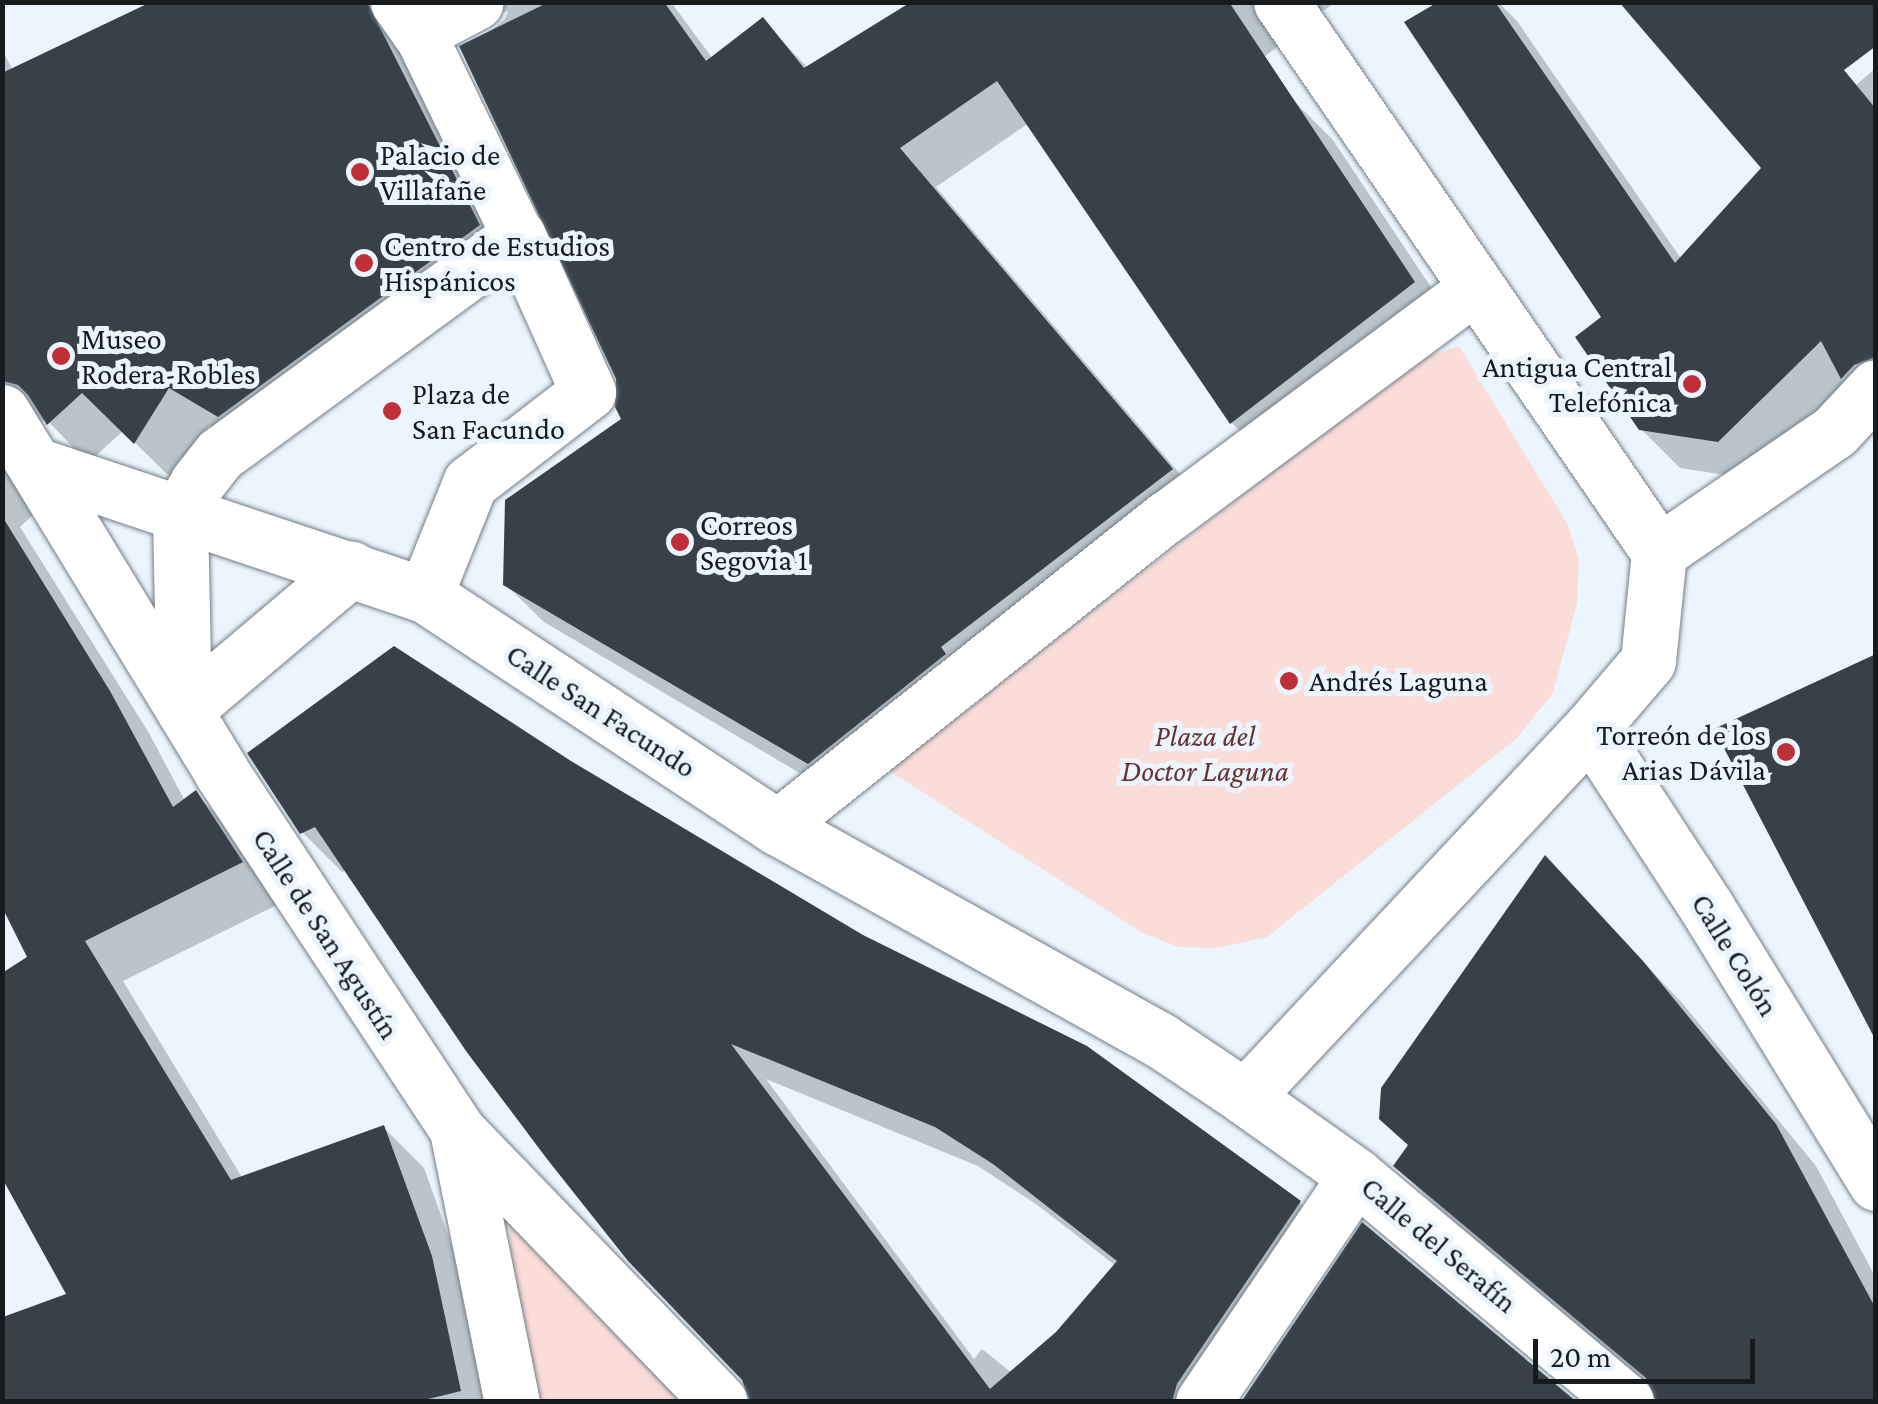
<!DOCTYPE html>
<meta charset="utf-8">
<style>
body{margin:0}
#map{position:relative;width:1878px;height:1404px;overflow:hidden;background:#ecf5fe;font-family:"Crimson Pro",serif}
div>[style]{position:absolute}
.green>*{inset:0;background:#fadcd9}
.shadow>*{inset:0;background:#0003}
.building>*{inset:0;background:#394048}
.roads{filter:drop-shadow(0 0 2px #747d85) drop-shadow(0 0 2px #747d85)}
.pedestrian>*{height:52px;margin:-26px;padding:0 26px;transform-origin:26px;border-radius:26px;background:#fff}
.minor>*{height:55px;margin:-27.5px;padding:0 27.5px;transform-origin:27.5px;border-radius:27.5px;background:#fff}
.dots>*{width:28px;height:28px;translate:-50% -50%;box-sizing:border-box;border:5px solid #ecf5fe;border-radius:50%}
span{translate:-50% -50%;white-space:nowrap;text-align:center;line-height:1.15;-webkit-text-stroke:10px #ecf5fe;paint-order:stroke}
.poi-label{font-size:30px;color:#181b1e}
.left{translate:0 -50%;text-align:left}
.right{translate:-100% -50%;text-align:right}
.street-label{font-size:30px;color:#181b1e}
.park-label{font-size:30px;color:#683230;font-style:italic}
.frame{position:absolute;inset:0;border:5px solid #181b1e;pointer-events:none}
.scale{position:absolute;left:1533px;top:1339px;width:222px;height:45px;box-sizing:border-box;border:5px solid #181b1e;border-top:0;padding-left:12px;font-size:30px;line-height:35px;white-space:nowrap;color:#181b1e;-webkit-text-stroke:8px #ecf5fe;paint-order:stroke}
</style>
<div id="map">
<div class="green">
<div style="clip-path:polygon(1459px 346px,1568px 525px,1579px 560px,1577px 603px,1553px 693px,1517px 738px,1267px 937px,1217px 948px,1178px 947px,1141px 932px,888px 770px,1416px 360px)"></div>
<div style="clip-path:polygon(509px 1216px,700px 1402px,521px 1401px)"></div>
</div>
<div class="shadow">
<div style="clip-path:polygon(157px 2px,393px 2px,518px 266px,259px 455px,209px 426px,175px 482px,123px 431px,88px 463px,47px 420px,25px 425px,38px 510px,20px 527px,149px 733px,185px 801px,196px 794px,235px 833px,281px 903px,123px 981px,243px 1179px,384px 1128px,424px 1168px,471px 1299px,494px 1402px,2px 1402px,2px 1322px,69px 1295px,31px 958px,2px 901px,2px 49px,13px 71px)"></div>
<div style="clip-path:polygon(487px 2px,671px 2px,713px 59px,763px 21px,809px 69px,916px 2px,1335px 2px,1325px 10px,1301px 15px,1289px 38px,1087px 191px,1029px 123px,936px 187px,1209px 508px,847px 801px,544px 622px,505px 584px,624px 420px,622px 392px,487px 34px,505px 19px,508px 11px,498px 13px)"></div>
<div style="clip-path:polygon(1443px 2px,1498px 2px,1517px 21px,1682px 260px,1764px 168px,1761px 165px,1876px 68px,1876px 410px,1758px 480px,1680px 468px,1641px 429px,1605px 317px)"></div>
<div style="clip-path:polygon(1287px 94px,1333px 140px,1459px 329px,1278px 468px,1232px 423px,1088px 210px)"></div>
<div style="clip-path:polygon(evenodd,250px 754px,569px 763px,1300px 1203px,1339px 1243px,1232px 1402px,753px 1402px,745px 1379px,347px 870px,342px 872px,302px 832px,250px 754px,766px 1079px,978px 1166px,1036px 1204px,1116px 1266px,1058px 1334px,1012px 1373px,982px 1349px,974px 1359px,766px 1079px)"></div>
<div style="clip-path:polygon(1545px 858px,1683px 1004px,1816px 1166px,1876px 1278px,1876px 1402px,1658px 1392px,1436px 1206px,1396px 1166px,1410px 1147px)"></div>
</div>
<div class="building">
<div style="clip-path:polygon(151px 2px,367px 2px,480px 225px,218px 417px,169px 388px,134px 444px,82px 393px,47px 425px,28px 395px,18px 385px,2px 381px,2px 73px)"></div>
<div style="clip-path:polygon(549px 2px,664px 2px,706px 61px,763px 17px,804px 68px,911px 2px,1229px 2px,1415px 282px,1230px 424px,997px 81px,900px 148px,1173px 469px,941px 647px,946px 654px,808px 764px,503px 585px,505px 500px,621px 419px,615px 407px,616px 379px,459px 46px)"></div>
<div style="clip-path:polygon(1438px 2px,1495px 2px,1675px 263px,1761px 168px,1619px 2px,1876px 2px,1876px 46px,1844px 70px,1876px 109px,1876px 357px,1854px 365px,1841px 379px,1821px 341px,1718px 442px,1639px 430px,1575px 337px,1601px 317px,1404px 22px)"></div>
<div style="clip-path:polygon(2px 516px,110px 691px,173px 807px,196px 790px,243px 862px,85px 941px,231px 1180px,384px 1125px,432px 1256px,461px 1391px,416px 1402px,3px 1402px,3px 1317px,66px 1294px,2px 1178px,2px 973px,27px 957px,2px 907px)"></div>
<div style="clip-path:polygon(evenodd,394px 646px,571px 761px,863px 935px,1087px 1046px,1301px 1201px,1177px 1384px,1172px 1402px,750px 1402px,742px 1380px,628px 1261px,547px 1159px,466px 1051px,315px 827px,300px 834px,247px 753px,394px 646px,731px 1044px,935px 1127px,993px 1164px,1117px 1261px,1056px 1332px,990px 1389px,731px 1044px)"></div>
<div style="clip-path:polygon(1876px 654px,1876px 1041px,1714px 729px)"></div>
<div style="clip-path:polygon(1545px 855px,1643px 961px,1776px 1124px,1876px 1309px,1876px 1402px,1656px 1402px,1646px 1378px,1393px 1166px,1408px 1145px,1379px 1119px,1381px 1088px)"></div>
<div style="clip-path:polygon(1362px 1222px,1577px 1402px,1241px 1402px)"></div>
</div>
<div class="roads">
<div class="pedestrian">
<div style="left:419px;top:32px;width:227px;rotate:64.1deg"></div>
<div style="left:777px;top:827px;width:497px;rotate:-38.5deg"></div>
<div style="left:1166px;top:518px;width:386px;rotate:-36.6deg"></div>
</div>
<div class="minor">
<div style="left:398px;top:2px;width:37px;rotate:55deg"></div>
<div style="left:419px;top:32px;width:64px;rotate:-27.8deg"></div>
<div style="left:2px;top:412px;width:423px;rotate:58.6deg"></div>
<div style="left:222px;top:773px;width:427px;rotate:56.6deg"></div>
<div style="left:457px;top:1130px;width:378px;rotate:46deg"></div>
<div style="left:36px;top:465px;width:410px;rotate:18.5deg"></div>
<div style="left:425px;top:595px;width:422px;rotate:33.4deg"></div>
<div style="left:777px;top:827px;width:438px;rotate:29.1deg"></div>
<div style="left:1160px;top:1040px;width:102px;rotate:33.8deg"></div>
<div style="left:1245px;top:1097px;width:136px;rotate:35.4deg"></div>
<div style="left:1356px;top:1176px;width:352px;rotate:39.9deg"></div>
<div style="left:1659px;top:552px;width:214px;rotate:-34.5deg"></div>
<div style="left:1835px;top:431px;width:60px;rotate:-47deg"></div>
<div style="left:184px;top:708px;width:195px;rotate:-91.2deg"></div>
<div style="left:180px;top:513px;width:34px;rotate:-60deg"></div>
<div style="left:197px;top:483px;width:37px;rotate:-52deg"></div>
<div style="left:220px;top:454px;width:369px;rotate:-36.2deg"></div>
<div style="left:518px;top:236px;width:171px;rotate:65.8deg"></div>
<div style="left:588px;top:392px;width:149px;rotate:142.4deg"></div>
<div style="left:470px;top:483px;width:121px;rotate:111.9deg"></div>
<div style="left:184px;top:710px;width:219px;rotate:-40.2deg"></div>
<div style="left:1590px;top:729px;width:214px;rotate:56.8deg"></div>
<div style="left:1707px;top:908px;width:323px;rotate:58.4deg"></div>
<div style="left:1245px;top:1097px;width:504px;rotate:-46.85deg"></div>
<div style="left:1590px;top:729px;width:89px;rotate:-49.5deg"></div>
<div style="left:1648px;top:661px;width:110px;rotate:-84.2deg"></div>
<div style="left:1659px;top:552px;width:667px;rotate:-124.5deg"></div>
<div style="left:457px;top:1130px;width:278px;rotate:78.6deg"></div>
<div style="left:1203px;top:1402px;width:273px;rotate:-55.9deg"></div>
</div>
</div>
<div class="dots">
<div style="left:360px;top:172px;background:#bf2f38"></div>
<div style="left:364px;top:263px;background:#bf2f38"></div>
<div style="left:61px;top:356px;background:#bf2f38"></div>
<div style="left:1692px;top:384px;background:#bf2f38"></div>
<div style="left:392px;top:411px;background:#bf2f38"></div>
<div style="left:680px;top:542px;background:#bf2f38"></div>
<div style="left:1289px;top:681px;background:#bf2f38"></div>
<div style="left:1786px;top:752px;background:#bf2f38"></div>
</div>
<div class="poi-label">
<span class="left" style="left:380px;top:172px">Palacio de<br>Villafañe</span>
<span class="left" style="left:384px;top:263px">Centro de Estudios<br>Hispánicos</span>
<span class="left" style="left:81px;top:356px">Museo<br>Rodera-Robles</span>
<span class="right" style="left:1672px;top:384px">Antigua Central<br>Telefónica</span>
<span class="left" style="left:412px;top:411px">Plaza de<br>San Facundo</span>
<span class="left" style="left:700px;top:542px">Correos<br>Segovia 1</span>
<span class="left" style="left:1309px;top:681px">Andrés Laguna</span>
<span class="right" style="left:1766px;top:752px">Torreón de los<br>Arias Dávila</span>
</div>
<div class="street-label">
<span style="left:601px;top:711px;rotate:33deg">Calle San Facundo</span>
<span style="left:326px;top:934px;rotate:57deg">Calle de San Agustín</span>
<span style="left:1735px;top:955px;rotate:58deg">Calle Colón</span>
<span style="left:1439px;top:1245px;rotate:40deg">Calle del Serafín</span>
</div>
<div class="park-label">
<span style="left:1205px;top:753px">Plaza del<br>Doctor Laguna</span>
</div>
<div class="frame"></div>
<div class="scale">20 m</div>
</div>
